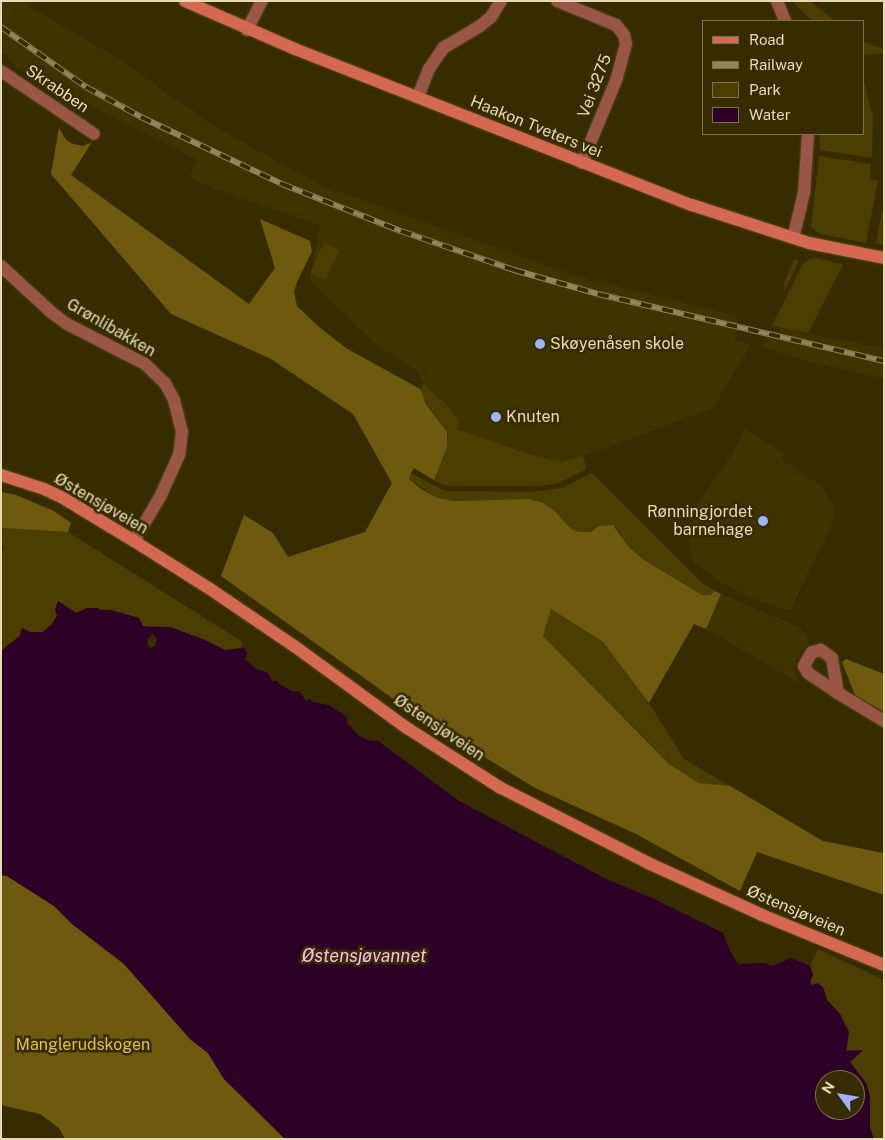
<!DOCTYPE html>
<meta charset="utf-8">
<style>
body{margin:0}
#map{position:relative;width:885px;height:1140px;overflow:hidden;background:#372c00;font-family:"Public Sans",sans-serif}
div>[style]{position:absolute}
.built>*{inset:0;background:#3f3300}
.green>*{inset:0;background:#4c3d00;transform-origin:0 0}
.forest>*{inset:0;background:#6d5a0f}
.water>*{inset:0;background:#2c0027}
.roads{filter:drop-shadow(0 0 1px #53481d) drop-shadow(0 0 1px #53481d)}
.street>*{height:12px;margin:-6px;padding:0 6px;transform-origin:6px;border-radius:6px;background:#995545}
.secondary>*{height:12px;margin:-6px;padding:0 6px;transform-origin:6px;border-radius:6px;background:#d56850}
.rail>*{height:5.5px;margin-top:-2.75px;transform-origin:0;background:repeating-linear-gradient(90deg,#372c00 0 11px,#8f845b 0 22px);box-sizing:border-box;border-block:1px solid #8f845b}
.dots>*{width:14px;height:14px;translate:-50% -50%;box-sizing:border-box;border:2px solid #372c00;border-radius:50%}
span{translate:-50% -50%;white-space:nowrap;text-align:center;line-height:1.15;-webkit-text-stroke:5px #372c00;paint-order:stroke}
.street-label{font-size:16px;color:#e6dbb5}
.poi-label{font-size:16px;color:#e6dbb5}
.left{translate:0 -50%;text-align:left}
.right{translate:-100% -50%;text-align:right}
.park-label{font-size:16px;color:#e2c042}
.water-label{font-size:18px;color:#feb8f0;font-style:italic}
.frame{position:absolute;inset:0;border:2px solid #e6dbb5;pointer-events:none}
.legend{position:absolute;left:702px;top:20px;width:162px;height:115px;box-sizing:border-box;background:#372c00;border:1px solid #7d7248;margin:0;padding:6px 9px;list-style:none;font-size:15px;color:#e6dbb5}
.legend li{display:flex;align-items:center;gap:10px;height:25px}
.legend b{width:25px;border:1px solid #7d7248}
.north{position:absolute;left:815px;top:1070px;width:50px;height:50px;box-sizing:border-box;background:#372c00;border:1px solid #7d7248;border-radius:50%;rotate:302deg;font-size:14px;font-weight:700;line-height:20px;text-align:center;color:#e6dbb5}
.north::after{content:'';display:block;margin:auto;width:18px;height:22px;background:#a1b2fd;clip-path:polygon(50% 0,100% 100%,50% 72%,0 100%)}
</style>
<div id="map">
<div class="built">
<div style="clip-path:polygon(1px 1px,20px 1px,114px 56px,220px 130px,323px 186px,576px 276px,736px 316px,739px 324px,735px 340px,750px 345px,713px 408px,573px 460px,562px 462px,529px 454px,456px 429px,459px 420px,448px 406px,424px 384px,417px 371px,377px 345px,314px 285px,311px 280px,311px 274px,320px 225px,215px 189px,189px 177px,197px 160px,72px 96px,40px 75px,34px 82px,28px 78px,29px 76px,6px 59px,8px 56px,1px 51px)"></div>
<div style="clip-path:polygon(781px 329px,884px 348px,884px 379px,800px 359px,763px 347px,770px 330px,778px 333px)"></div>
<div style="clip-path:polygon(745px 429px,784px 454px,781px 459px,820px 485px,833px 504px,834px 515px,831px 526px,790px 611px,745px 595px,725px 585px,694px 563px,689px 551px,690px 530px,700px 500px,731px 456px)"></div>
<div style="clip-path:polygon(721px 594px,801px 628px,809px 642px,800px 652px,795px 662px,795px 674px,799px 683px,706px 629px)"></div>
</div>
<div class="green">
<div style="clip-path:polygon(792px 1px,810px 1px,835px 21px,812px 21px)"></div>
<div style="clip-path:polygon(864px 42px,884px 49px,884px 53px,864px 55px)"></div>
<div style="clip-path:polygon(864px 82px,873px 116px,872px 158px,820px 150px,819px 134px,864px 134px)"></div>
<div style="clip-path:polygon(819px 156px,871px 164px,870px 179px,878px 181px,866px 243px,820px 234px,811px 227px)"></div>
<div style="clip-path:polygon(884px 200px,884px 245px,876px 243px)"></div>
<div style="left:324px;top:243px;width:17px;height:33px;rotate:25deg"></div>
<div style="clip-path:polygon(816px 258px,843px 264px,808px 333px,772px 326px,802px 265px,809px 259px)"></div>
<div style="clip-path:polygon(794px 259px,799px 261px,784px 292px,784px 283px)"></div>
<div style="clip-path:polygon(424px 384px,448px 406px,459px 420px,457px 429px,529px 454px,554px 460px,562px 462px,583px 455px,586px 467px,585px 470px,559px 483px,541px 486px,449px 486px,441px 484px,434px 480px,448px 439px,447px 432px,420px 394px,420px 389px)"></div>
<div style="clip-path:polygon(411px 473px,445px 491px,532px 492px,561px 488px,592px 473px,702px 583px,715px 591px,710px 595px,702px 595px,644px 560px,629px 547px,616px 527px,598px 526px,587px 533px,580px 532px,571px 529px,554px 510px,541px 502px,528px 499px,455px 501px,438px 498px,409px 479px)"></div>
<div style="clip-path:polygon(1px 528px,68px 532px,243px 642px,241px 648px,225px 650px,205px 640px,170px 627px,143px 626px,138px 618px,111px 610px,87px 608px,76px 613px,58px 601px,56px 609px,57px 616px,52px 624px,43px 632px,23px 633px,1px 650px,1px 551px,4px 547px,1px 542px)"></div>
<div style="clip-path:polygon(551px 609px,603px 642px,649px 703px,684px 759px,730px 786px,699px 783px,669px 764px,543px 636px)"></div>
<div style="clip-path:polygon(818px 949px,884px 980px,884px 1139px,874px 1139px,870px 1128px,870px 1096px,866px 1083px,850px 1062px,863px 1050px,846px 1051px,848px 1042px,840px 1014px,827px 1000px,823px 987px,813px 986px,810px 982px,813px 975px,810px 966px)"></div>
</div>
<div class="forest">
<div style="clip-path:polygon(59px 128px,66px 140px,73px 144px,83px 146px,92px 142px,71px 175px,249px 304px,275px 268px,260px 219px,310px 241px,312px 251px,297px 282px,294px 292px,297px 306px,319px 327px,346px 348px,420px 389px,426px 404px,447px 432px,447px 447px,434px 480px,414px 468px,411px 473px,409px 479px,421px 489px,438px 498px,455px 501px,528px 499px,541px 502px,554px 510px,571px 529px,580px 532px,591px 532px,598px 526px,613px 525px,629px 547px,644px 560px,702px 595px,710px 595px,715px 591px,721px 594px,706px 629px,694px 624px,649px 703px,603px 642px,551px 609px,543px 636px,669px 764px,699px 783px,730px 786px,823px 841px,884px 853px,884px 895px,757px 852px,740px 891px,636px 834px,535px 788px,416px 715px,221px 576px,244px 515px,273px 533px,288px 557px,365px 532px,392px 483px,353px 414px,271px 359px,171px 314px,51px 174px)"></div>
<div style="clip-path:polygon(1px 492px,16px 495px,54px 511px,71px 523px,68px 532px,1px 528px)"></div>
<div style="clip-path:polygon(846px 659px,884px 674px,884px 712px,855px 695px,842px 662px)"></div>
<div style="clip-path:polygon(1px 875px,7px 876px,54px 906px,72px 924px,124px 964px,190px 1039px,208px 1053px,224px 1079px,285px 1139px,65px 1139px,59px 1128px,40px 1114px,1px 1105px)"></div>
</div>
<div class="water">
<div style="clip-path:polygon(evenodd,58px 601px,76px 613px,87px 608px,97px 608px,100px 610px,111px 610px,139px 618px,143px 626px,149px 627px,170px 627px,205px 640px,225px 650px,245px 648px,247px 654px,245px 659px,256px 669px,268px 673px,272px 681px,277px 681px,279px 684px,293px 692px,299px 691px,306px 701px,310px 699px,313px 702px,329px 705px,347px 717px,347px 723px,358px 735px,367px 740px,378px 741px,459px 801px,606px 879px,652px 898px,723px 933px,730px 951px,738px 964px,764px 963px,772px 966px,791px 958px,810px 966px,813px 975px,810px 982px,812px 985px,818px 983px,823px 987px,827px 1000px,840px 1014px,849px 1032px,846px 1051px,863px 1050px,850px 1062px,866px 1083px,870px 1096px,870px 1128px,874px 1139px,285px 1139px,224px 1079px,208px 1053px,190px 1039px,124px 964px,72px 924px,54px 906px,7px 876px,1px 875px,1px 651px,20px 636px,22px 628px,30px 632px,43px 632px,52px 624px,57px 616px,55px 610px,58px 601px,153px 634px,157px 639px,155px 646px,151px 648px,148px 646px,147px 640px,153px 634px,58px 601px,825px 1080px,855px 1080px,855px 1110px,825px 1110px,825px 1080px)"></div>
</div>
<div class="roads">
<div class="street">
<div style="left:557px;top:1px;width:64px;rotate:22.1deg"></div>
<div style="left:616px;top:25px;width:13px;rotate:51deg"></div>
<div style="left:624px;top:35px;width:9px;rotate:77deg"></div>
<div style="left:626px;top:44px;width:35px;rotate:105deg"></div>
<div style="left:617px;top:78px;width:92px;rotate:112.4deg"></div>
<div style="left:777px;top:1px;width:22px;rotate:68deg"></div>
<div style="left:247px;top:30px;width:33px;rotate:-63deg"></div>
<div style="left:1px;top:71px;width:112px;rotate:34.1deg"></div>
<div style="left:418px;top:97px;width:30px;rotate:-69deg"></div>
<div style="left:429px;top:69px;width:25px;rotate:-56deg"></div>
<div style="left:443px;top:48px;width:43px;rotate:-30.7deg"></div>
<div style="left:480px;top:26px;width:14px;rotate:-39deg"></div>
<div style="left:491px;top:17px;width:19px;rotate:-58deg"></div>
<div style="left:793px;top:238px;width:46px;rotate:-76.3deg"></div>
<div style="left:804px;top:193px;width:59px;rotate:-86.1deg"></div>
<div style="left:1px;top:266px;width:68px;rotate:42.6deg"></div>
<div style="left:51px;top:312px;width:20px;rotate:37deg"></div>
<div style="left:67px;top:324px;width:88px;rotate:27.1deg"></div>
<div style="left:145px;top:364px;width:28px;rotate:44deg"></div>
<div style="left:165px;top:383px;width:19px;rotate:62deg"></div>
<div style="left:174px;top:400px;width:33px;rotate:76deg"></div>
<div style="left:182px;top:432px;width:23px;rotate:97deg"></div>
<div style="left:179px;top:455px;width:44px;rotate:114.2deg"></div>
<div style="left:161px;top:495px;width:53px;rotate:120.4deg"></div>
<div style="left:838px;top:693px;width:36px;rotate:-100deg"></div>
<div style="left:832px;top:658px;width:14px;rotate:-144deg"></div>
<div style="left:821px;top:650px;width:9px;rotate:167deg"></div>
<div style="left:812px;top:652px;width:16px;rotate:120deg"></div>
<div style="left:804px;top:666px;width:8px;rotate:60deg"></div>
<div style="left:808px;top:673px;width:36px;rotate:34deg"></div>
<div style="left:838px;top:693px;width:54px;rotate:31.3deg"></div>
</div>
<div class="secondary">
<div style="left:185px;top:1px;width:120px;rotate:23.6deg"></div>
<div style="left:295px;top:49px;width:427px;rotate:21.5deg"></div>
<div style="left:692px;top:205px;width:123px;rotate:18deg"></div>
<div style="left:809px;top:243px;width:76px;rotate:11.3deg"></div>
<div style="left:1px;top:475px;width:45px;rotate:18deg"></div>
<div style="left:44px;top:489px;width:21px;rotate:25deg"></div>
<div style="left:63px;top:498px;width:83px;rotate:31.2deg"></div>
<div style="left:134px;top:541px;width:93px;rotate:32.3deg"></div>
<div style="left:213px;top:591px;width:98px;rotate:34.2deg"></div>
<div style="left:294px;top:646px;width:140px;rotate:36deg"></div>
<div style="left:407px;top:728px;width:112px;rotate:32.6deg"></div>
<div style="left:501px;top:788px;width:165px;rotate:27deg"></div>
<div style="left:648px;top:863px;width:125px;rotate:24.5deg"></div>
<div style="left:762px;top:915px;width:132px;rotate:22.3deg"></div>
</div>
</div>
<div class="rail">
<div style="left:1px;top:27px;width:104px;rotate:35.2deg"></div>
<div style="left:86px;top:87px;width:63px;rotate:28.6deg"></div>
<div style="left:141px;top:117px;width:156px;rotate:25.4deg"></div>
<div style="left:282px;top:184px;width:128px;rotate:21.6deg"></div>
<div style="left:401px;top:231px;width:120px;rotate:19deg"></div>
<div style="left:514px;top:270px;width:87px;rotate:15.9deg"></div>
<div style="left:598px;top:294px;width:294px;rotate:13.2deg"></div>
</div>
<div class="dots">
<div style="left:540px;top:344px;background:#a1b2fd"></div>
<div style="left:496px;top:417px;background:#a1b2fd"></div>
<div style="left:763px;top:521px;background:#a1b2fd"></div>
</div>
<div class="street-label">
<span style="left:595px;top:86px;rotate:-69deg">Vei 3275</span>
<span style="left:57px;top:89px;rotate:34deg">Skrabben</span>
<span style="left:536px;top:127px;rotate:22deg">Haakon Tveters vei</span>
<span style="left:111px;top:328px;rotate:30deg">Grønlibakken</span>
<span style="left:101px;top:504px;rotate:30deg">Østensjøveien</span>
<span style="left:439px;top:728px;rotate:34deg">Østensjøveien</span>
<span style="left:796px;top:911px;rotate:23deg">Østensjøveien</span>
</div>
<div class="poi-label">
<span class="left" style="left:550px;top:344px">Skøyenåsen skole</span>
<span class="left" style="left:506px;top:417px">Knuten</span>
<span class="right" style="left:753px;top:521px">Rønningjordet<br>barnehage</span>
</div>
<div class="park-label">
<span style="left:83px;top:1045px">Manglerudskogen</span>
</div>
<div class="water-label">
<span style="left:364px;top:956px">Østensjøvannet</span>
</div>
<div class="frame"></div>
<ul class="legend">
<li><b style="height:6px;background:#d56850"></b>Road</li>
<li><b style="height:6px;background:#8f845b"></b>Railway</li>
<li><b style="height:14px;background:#4c3d00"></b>Park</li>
<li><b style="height:14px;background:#2c0027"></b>Water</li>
</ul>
<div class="north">N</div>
</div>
